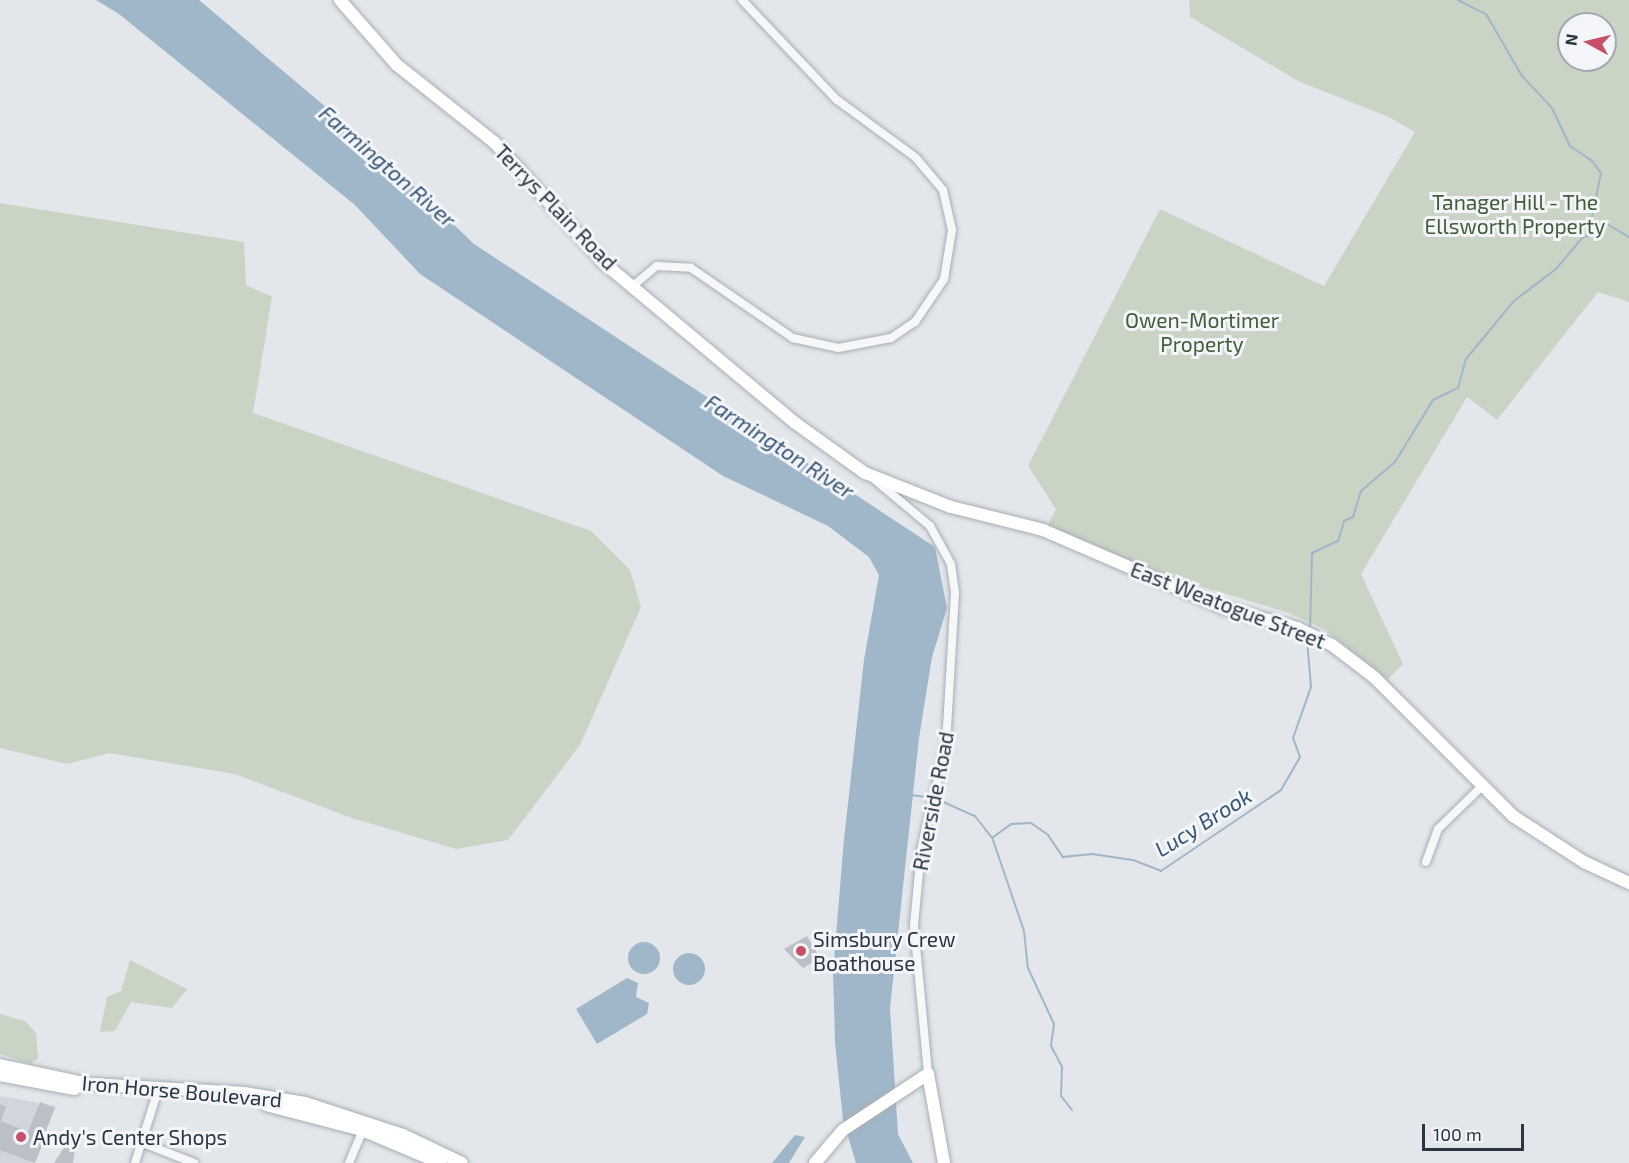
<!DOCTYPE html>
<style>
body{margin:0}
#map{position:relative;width:1629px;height:1163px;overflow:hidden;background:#e3e7eb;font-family:"Exo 2",sans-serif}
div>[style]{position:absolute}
.built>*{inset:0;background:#d1d6dd}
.green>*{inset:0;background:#c9d4c5}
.water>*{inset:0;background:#a0b6c9}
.round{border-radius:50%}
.stream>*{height:2px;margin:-1px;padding:0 1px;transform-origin:1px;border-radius:1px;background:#a0b6c9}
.building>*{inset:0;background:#bbc0c7}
.roads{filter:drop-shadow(0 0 2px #a8aeb5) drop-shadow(0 0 2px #a8aeb5)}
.street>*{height:8px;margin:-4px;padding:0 4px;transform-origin:4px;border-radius:4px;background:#f6f7f9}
.secondary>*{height:12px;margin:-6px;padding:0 6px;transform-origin:6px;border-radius:6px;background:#fff}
.dots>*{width:16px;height:16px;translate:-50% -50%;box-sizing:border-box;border:3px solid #f3f5f8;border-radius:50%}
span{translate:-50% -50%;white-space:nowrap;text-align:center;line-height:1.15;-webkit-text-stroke:6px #f3f5f8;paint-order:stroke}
.park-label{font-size:21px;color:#425e39}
.street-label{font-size:21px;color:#2c3542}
.poi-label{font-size:21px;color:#2c3542}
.left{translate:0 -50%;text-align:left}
.water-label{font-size:22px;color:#375675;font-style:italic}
.north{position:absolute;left:1557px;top:12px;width:60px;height:60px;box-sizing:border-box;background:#f3f5f8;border:2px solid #a3a8af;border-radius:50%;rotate:278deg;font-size:16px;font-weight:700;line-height:24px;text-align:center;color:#2c3542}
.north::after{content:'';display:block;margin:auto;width:21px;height:27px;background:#c94f67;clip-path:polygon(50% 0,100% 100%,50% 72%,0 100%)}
.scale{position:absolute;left:1422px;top:1124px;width:102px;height:27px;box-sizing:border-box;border:3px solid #2c3542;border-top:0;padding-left:8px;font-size:18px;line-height:21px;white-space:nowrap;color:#2c3542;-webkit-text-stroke:4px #f3f5f8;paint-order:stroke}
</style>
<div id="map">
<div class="built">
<div style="clip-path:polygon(0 1096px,56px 1106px,33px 1163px,0 1163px)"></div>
</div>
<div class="green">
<div style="clip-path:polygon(evenodd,1189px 0,1629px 0,1629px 302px,1598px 292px,1497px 420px,1467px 397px,1361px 574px,1403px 664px,1387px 680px,1324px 629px,1289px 613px,1163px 575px,1048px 525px,1056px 509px,1028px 466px,1160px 209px,1324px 286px,1415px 132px,1389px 117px,1300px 82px,1190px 17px,1189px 0,1569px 24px,1605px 24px,1605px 60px,1569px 60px,1569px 24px)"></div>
<div style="clip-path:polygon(0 203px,244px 242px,246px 285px,272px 297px,253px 413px,591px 531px,630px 570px,641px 607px,580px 745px,508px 840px,456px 849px,352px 818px,235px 774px,109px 753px,67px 764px,0 748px)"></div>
<div style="clip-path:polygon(130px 960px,187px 989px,172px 1008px,131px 1002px,115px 1031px,100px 1032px,107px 997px,121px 991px)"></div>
<div style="clip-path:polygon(0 1014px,25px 1021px,36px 1033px,38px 1058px,31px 1064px,0 1054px)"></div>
</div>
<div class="water">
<div style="clip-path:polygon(96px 0,199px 0,372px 146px,474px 244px,935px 547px,947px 608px,932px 657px,919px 738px,890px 1008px,898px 1134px,913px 1163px,856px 1163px,843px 1120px,835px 1042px,833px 972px,844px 839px,864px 660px,879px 575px,869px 557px,828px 526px,723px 476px,420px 274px,355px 205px,119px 14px)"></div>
<div class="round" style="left:628px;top:942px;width:32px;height:32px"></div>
<div class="round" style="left:673px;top:953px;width:32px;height:32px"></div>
<div style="clip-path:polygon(627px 978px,638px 983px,636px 997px,649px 1003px,647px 1014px,597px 1044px,576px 1009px)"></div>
<div style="clip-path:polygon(795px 1135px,805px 1137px,789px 1163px,772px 1163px)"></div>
</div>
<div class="stream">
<div style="left:1458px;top:0;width:31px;rotate:27deg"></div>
<div style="left:1486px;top:14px;width:72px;rotate:59.9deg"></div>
<div style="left:1522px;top:76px;width:44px;rotate:46.8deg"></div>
<div style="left:1552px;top:108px;width:42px;rotate:64.7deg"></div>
<div style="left:1570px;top:146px;width:27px;rotate:34deg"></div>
<div style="left:1592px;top:161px;width:15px;rotate:53deg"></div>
<div style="left:1601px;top:173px;width:65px;rotate:101.5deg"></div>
<div style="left:1310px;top:630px;width:77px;rotate:-88.5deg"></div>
<div style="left:1312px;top:553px;width:29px;rotate:-25deg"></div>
<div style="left:1338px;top:541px;width:21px;rotate:-73deg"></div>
<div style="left:1344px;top:521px;width:10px;rotate:-24deg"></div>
<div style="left:1353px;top:517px;width:27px;rotate:-73deg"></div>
<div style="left:1361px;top:491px;width:45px;rotate:-40.5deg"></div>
<div style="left:1395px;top:462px;width:73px;rotate:-58.5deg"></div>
<div style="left:1433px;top:400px;width:28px;rotate:-26deg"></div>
<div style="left:1458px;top:388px;width:30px;rotate:-75deg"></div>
<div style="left:1466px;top:359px;width:75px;rotate:-50.4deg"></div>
<div style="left:1514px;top:301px;width:53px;rotate:-37.3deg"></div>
<div style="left:1556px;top:269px;width:39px;rotate:-50deg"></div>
<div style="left:1581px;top:239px;width:30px;rotate:-30deg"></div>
<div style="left:1607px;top:224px;width:26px;rotate:31deg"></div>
<div style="left:912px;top:795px;width:18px;rotate:9deg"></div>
<div style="left:941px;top:801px;width:37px;rotate:24deg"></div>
<div style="left:975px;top:816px;width:28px;rotate:52deg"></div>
<div style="left:992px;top:838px;width:24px;rotate:-36deg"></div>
<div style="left:1011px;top:824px;width:20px;rotate:-3deg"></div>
<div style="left:1031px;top:823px;width:21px;rotate:35deg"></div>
<div style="left:1048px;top:835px;width:27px;rotate:56deg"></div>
<div style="left:1063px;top:857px;width:29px;rotate:-6deg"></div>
<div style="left:1092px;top:854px;width:41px;rotate:8.3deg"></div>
<div style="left:1133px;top:860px;width:30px;rotate:21deg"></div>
<div style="left:1161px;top:871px;width:145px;rotate:-34deg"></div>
<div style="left:1281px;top:790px;width:38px;rotate:-60deg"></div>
<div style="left:1300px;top:757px;width:20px;rotate:-110deg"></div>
<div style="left:1293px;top:738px;width:54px;rotate:-70.6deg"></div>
<div style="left:1311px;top:687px;width:48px;rotate:-94.8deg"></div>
<div style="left:993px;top:840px;width:96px;rotate:71.2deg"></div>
<div style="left:1024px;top:931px;width:37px;rotate:84deg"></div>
<div style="left:1028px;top:968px;width:62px;rotate:65.1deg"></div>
<div style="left:1054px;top:1024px;width:22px;rotate:98deg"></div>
<div style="left:1051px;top:1046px;width:24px;rotate:62deg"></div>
<div style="left:1062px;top:1067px;width:29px;rotate:92deg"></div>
<div style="left:1061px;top:1096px;width:18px;rotate:52deg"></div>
</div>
<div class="building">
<div style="clip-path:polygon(807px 936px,820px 958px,803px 968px,784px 949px)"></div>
<div style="clip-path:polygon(40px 1102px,55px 1108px,46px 1130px,55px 1133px,52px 1141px,45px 1138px,35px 1163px,0 1150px,0 1104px,6px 1107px,1px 1121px,28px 1132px)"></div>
<div style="clip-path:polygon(65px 1146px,75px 1149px,73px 1163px,54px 1163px)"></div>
</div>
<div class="roads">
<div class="street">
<div style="left:634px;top:285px;width:30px;rotate:-40deg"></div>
<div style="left:657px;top:266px;width:34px;rotate:3deg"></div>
<div style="left:691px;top:268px;width:124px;rotate:34.5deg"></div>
<div style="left:793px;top:338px;width:46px;rotate:12.5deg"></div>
<div style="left:838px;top:348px;width:54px;rotate:-10.7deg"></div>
<div style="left:891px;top:338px;width:29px;rotate:-34deg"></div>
<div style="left:915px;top:322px;width:52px;rotate:-56deg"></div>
<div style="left:944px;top:279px;width:50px;rotate:-80.7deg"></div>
<div style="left:952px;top:230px;width:41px;rotate:-102.7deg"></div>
<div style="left:943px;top:190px;width:43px;rotate:-130.3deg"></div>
<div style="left:915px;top:157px;width:97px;rotate:-143.8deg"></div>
<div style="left:837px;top:100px;width:138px;rotate:-133.5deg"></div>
<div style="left:875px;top:480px;width:72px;rotate:39.9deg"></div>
<div style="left:930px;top:526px;width:43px;rotate:61.1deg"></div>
<div style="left:951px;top:564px;width:29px;rotate:82deg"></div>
<div style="left:955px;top:593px;width:152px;rotate:93.4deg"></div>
<div style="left:946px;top:745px;width:109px;rotate:103.3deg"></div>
<div style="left:921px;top:851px;width:74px;rotate:95.4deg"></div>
<div style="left:914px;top:925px;width:150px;rotate:84.6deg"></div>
<div style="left:1426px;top:862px;width:35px;rotate:-70deg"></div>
<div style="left:1438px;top:829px;width:60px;rotate:-44.3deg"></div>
<div style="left:143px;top:1143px;width:55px;rotate:21.4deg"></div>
<div style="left:135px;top:1163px;width:80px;rotate:-72.5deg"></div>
<div style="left:349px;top:1163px;width:39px;rotate:-67deg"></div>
</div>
<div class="secondary">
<div style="left:340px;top:0;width:86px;rotate:48.8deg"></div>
<div style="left:397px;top:65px;width:125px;rotate:38.5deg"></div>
<div style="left:495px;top:143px;width:164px;rotate:47.7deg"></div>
<div style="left:605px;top:264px;width:246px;rotate:39.9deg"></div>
<div style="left:794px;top:422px;width:87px;rotate:35.7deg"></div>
<div style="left:865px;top:473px;width:92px;rotate:21.6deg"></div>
<div style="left:951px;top:507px;width:95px;rotate:14deg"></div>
<div style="left:1043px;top:530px;width:197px;rotate:23.3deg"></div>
<div style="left:1224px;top:608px;width:76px;rotate:15.3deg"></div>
<div style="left:1297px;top:628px;width:39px;rotate:26deg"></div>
<div style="left:1332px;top:645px;width:53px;rotate:37.3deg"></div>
<div style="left:1374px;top:677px;width:197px;rotate:45deg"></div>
<div style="left:1513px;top:816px;width:85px;rotate:32.9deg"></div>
<div style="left:1584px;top:862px;width:50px;rotate:25deg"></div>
<div style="left:0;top:1065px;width:91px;rotate:12.1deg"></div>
<div style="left:89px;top:1084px;width:155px;rotate:3.3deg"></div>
<div style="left:244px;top:1093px;width:62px;rotate:9.3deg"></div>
<div style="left:305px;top:1103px;width:103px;rotate:18.1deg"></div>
<div style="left:403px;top:1135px;width:65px;rotate:25.4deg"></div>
<div style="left:0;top:1075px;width:76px;rotate:10.6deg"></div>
<div style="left:266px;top:1105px;width:99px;rotate:14.6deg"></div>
<div style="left:362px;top:1130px;width:85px;rotate:22.9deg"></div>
<div style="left:815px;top:1163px;width:43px;rotate:-49.7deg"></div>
<div style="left:843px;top:1130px;width:102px;rotate:-33.4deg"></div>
<div style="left:928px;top:1074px;width:90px;rotate:79.8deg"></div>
</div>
</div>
<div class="dots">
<div style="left:801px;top:951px;background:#c94f67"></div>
<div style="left:21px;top:1137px;background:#c94f67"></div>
</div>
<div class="park-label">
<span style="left:1515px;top:214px">Tanager Hill - The<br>Ellsworth Property</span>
<span style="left:1202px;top:332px">Owen-Mortimer<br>Property</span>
</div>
<div class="street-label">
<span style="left:556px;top:207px;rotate:46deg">Terrys Plain Road</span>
<span style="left:1228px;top:605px;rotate:21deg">East Weatogue Street</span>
<span style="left:933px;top:801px;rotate:-79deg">Riverside Road</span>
<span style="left:182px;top:1091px;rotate:5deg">Iron Horse Boulevard</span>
</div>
<div class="poi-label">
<span class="left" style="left:813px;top:951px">Simsbury Crew<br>Boathouse</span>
<span class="left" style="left:33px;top:1137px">Andy's Center Shops</span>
</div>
<div class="water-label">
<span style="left:388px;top:166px;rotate:41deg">Farmington River</span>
<span style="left:780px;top:446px;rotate:33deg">Farmington River</span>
<span style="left:1203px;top:822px;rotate:-32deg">Lucy Brook</span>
</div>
<div class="north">N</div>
<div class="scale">100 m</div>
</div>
